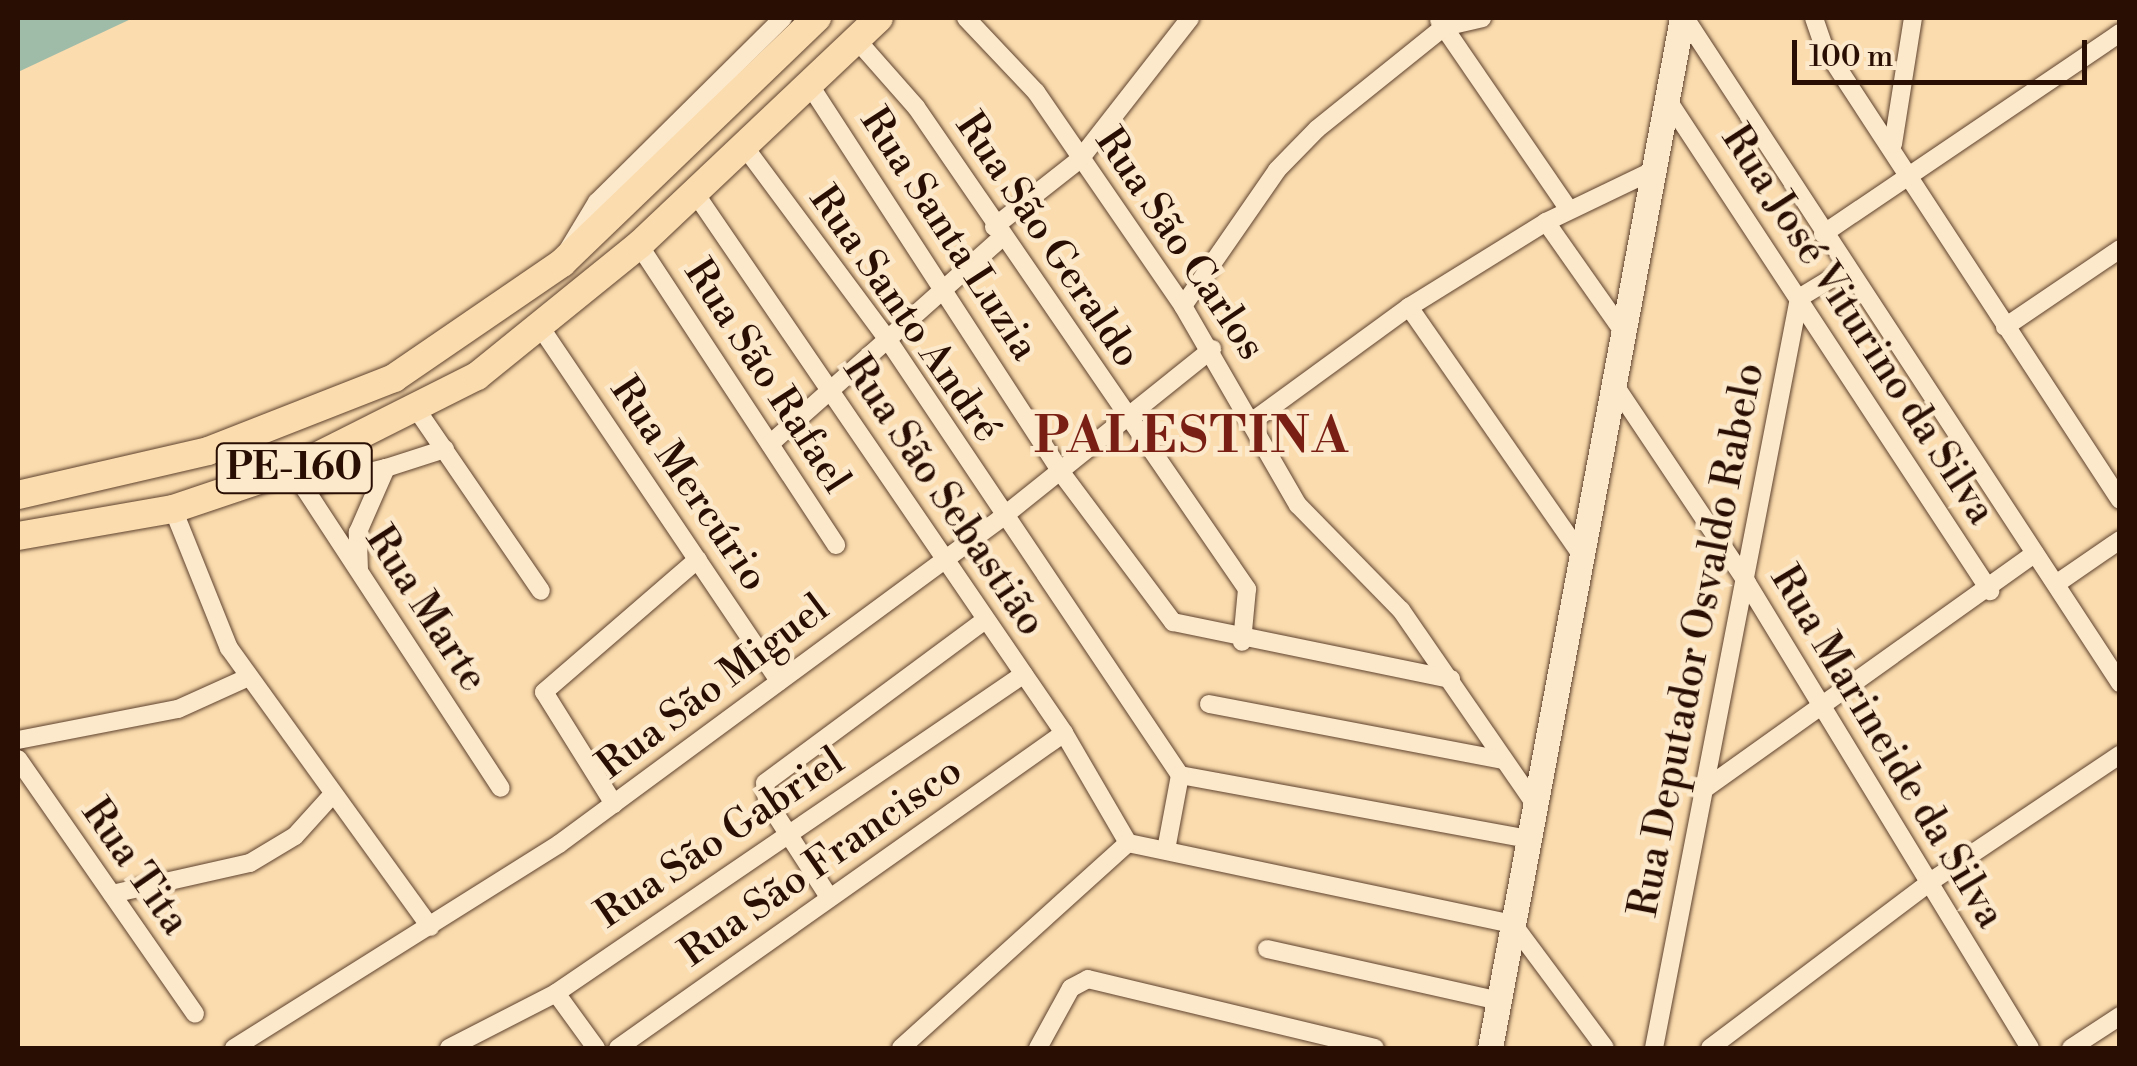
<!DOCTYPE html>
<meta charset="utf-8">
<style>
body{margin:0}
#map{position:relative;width:2137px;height:1066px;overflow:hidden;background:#fbdcae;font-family:"Libre Bodoni",serif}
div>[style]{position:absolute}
.water>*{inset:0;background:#9fbca9}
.roads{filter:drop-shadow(0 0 2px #5e422e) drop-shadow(0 0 2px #5e422e)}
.street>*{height:18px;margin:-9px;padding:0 9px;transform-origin:9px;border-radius:9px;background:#fce8ca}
.secondary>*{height:25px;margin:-12.5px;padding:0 12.5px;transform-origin:12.5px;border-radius:12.5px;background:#fce8ca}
.primary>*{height:28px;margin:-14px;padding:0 14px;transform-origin:14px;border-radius:14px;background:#fbdcae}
span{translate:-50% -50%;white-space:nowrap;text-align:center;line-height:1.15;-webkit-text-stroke:9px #fce8ca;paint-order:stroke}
.shield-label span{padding:2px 8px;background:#fce8ca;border:2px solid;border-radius:8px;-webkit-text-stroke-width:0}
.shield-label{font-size:38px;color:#290e03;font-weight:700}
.street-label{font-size:40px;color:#290e03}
.district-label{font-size:50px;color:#7a1f14;font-weight:700;letter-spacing:2.5px}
.frame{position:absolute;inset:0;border:20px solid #290e03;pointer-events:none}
.scale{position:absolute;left:1792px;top:40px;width:295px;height:45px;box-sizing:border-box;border:5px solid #290e03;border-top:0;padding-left:12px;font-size:30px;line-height:35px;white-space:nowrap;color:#290e03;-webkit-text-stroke:8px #fce8ca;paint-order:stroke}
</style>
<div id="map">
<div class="water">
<div style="clip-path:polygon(18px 18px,133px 18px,18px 72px)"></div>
</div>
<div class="roads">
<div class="street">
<div style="left:966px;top:18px;width:102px;rotate:46.6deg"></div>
<div style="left:1036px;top:92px;width:260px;rotate:55.5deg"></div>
<div style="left:1183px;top:306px;width:230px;rotate:60deg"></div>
<div style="left:1298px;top:505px;width:147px;rotate:45.6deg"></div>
<div style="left:1401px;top:610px;width:236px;rotate:55.4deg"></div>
<div style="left:1685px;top:18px;width:795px;rotate:56.81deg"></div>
<div style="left:1814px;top:18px;width:31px;rotate:71deg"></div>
<div style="left:1824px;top:47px;width:541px;rotate:56.84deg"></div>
<div style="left:1439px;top:20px;width:230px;rotate:55.6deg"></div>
<div style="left:856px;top:39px;width:91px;rotate:48.6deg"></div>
<div style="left:916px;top:107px;width:585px;rotate:55.52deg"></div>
<div style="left:1247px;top:589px;width:53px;rotate:95.4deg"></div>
<div style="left:811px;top:87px;width:458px;rotate:57deg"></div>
<div style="left:1060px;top:471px;width:189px;rotate:53.2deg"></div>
<div style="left:1173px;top:622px;width:284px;rotate:11.6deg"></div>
<div style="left:1667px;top:99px;width:589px;rotate:56.71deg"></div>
<div style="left:1893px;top:144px;width:128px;rotate:-81deg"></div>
<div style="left:744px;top:146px;width:238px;rotate:53.4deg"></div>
<div style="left:886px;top:337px;width:528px;rotate:56.13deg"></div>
<div style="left:1180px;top:775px;width:355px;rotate:10.4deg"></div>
<div style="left:695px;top:193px;width:654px;rotate:55.65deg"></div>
<div style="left:1064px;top:733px;width:127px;rotate:59.8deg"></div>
<div style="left:1546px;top:222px;width:136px;rotate:54.9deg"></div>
<div style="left:994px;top:227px;width:110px;rotate:-38.3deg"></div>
<div style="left:1080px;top:159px;width:179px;rotate:-52deg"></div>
<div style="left:1823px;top:234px;width:359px;rotate:-34.1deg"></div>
<div style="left:639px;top:245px;width:359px;rotate:56.7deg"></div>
<div style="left:565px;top:255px;width:62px;rotate:-58.9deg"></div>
<div style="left:597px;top:202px;width:262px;rotate:-44.7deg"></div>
<div style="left:1183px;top:306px;width:165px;rotate:-55.3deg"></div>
<div style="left:1277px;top:170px;width:57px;rotate:-45.7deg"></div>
<div style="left:1317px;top:129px;width:163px;rotate:-38.8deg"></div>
<div style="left:1444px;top:27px;width:39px;rotate:-13deg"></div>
<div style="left:1409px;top:307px;width:303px;rotate:55.2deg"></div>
<div style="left:2005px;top:327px;width:139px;rotate:-34.1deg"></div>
<div style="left:541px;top:328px;width:426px;rotate:56deg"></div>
<div style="left:1614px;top:384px;width:239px;rotate:56.2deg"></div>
<div style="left:1747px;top:583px;width:544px;rotate:58.68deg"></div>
<div style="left:417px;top:410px;width:219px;rotate:55.6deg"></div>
<div style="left:1254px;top:420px;width:192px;rotate:-36.1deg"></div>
<div style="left:1409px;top:307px;width:161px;rotate:-31.8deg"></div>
<div style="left:1546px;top:222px;width:120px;rotate:-25.7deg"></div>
<div style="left:770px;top:444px;width:310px;rotate:-41.7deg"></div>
<div style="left:292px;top:469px;width:381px;rotate:56.8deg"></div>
<div style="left:304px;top:488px;width:84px;rotate:-13.7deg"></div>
<div style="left:173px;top:509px;width:150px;rotate:68.1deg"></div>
<div style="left:229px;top:648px;width:344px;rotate:54.2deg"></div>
<div style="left:359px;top:570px;width:38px;rotate:-92deg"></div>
<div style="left:358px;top:532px;width:70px;rotate:-66.4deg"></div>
<div style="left:386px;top:468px;width:62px;rotate:-17.9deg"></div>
<div style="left:2056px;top:584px;width:78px;rotate:-34.5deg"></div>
<div style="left:1209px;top:704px;width:299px;rotate:10.8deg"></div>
<div style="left:18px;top:740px;width:163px;rotate:-11deg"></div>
<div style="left:178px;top:709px;width:78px;rotate:-24.3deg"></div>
<div style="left:18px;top:759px;width:310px;rotate:55.2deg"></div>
<div style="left:1706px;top:788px;width:404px;rotate:-35.5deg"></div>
<div style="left:614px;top:804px;width:132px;rotate:-122deg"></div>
<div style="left:544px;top:692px;width:203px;rotate:-40.8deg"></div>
<div style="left:1128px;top:843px;width:393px;rotate:11.9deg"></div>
<div style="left:1513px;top:924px;width:154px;rotate:53.4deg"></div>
<div style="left:1166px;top:850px;width:76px;rotate:-79.4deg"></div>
<div style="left:112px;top:894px;width:141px;rotate:-12.7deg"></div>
<div style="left:250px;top:863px;width:52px;rotate:-31deg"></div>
<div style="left:295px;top:836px;width:57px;rotate:-47.9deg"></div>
<div style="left:829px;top:897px;width:114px;rotate:-122.9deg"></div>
<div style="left:767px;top:801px;width:18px;rotate:-96deg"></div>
<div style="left:765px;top:783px;width:272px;rotate:-36.5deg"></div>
<div style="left:1267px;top:949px;width:238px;rotate:12.6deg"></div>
<div style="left:556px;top:993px;width:68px;rotate:54deg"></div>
<div style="left:234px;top:1048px;width:384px;rotate:-32.1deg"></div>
<div style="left:559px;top:844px;width:548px;rotate:-36.39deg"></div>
<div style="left:1000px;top:519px;width:272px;rotate:-38.7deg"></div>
<div style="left:449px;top:1048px;width:120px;rotate:-27.2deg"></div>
<div style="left:556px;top:993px;width:566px;rotate:-34.28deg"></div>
<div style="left:618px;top:1048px;width:546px;rotate:-35.23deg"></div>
<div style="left:901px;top:1048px;width:306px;rotate:-42.1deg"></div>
<div style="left:1038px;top:1048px;width:68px;rotate:-61.2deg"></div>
<div style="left:1071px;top:988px;width:19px;rotate:-28deg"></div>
<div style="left:1088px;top:979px;width:295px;rotate:13.5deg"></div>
<div style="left:1654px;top:1048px;width:764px;rotate:-79.06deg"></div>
<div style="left:1799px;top:298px;width:54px;rotate:-31.3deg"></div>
<div style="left:1710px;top:1048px;width:276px;rotate:-37deg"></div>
<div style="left:1930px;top:882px;width:229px;rotate:-33.8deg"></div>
<div style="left:2071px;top:1048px;width:59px;rotate:-33.1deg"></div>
</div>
<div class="secondary">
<div style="left:1490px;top:1048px;width:1048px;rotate:-79.44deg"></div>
</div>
<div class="primary">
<div style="left:18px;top:495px;width:195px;rotate:-13deg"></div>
<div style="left:208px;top:451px;width:200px;rotate:-21.4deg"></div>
<div style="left:394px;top:378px;width:204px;rotate:-34.4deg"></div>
<div style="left:562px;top:263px;width:354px;rotate:-43.9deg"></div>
<div style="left:18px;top:536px;width:157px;rotate:-9.9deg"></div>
<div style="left:173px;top:509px;width:126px;rotate:-18.6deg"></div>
<div style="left:292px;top:469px;width:207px;rotate:-26.7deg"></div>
<div style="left:477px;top:376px;width:208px;rotate:-39deg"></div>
<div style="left:639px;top:245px;width:330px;rotate:-43.4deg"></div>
</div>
</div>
<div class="shield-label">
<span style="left:294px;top:468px">PE-160</span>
</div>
<div class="street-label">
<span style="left:949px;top:234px;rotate:57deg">Rua Santa Luzia</span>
<span style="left:1048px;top:240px;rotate:56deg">Rua São Geraldo</span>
<span style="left:1180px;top:244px;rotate:56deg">Rua São Carlos</span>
<span style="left:905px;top:314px;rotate:55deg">Rua Santo André</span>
<span style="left:1858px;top:325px;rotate:57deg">Rua José Viturino da Silva</span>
<span style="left:767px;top:376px;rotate:57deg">Rua São Rafael</span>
<span style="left:689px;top:484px;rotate:56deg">Rua Mercúrio</span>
<span style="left:944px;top:496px;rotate:56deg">Rua São Sebastião</span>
<span style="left:426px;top:609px;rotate:57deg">Rua Marte</span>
<span style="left:1697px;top:640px;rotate:-79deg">Rua Deputador Osvaldo Rabelo</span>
<span style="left:713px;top:687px;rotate:-37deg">Rua São Miguel</span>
<span style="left:1887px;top:747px;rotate:59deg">Rua Marineide da Silva</span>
<span style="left:720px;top:838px;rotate:-34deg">Rua São Gabriel</span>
<span style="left:821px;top:862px;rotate:-35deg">Rua São Francisco</span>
<span style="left:135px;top:867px;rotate:55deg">Rua Tita</span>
</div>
<div class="district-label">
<span style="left:1192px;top:438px">PALESTINA</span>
</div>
<div class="frame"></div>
<div class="scale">100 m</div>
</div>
